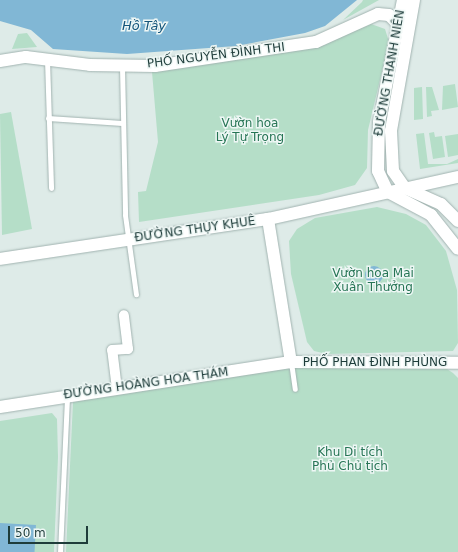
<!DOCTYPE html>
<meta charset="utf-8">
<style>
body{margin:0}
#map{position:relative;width:458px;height:552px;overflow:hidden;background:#deebe8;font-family:"DejaVu Sans",sans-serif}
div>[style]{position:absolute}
.green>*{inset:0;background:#b5dec8}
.water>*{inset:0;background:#81b7d5;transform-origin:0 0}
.round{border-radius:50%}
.roads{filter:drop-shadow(0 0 1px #a1b3b0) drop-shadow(0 0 1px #a1b3b0)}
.service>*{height:5px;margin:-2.5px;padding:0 2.5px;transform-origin:2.5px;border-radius:2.5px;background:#fff}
.minor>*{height:10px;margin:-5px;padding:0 5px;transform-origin:5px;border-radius:5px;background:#fff}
.tertiary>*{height:12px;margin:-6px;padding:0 6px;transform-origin:6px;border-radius:6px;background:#fff}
.secondary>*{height:12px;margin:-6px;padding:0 6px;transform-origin:6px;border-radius:6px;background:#fff}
span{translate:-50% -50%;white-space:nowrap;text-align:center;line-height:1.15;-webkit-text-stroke:3px #eef7f5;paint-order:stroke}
.street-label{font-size:12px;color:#1e3c3a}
.park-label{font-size:12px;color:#267555}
.water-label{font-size:13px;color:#14557b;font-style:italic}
.scale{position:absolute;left:8px;top:526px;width:80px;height:18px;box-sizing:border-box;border:2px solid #1e3c3a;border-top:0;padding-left:5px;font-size:12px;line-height:14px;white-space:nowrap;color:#1e3c3a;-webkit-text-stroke:3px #eef7f5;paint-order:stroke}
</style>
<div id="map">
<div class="green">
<div style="clip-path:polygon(363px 0,379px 0,343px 20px,362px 2px)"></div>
<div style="clip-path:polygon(371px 24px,385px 29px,389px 42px,368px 130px,367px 168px,355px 185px,319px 195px,139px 222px,138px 192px,146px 191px,158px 142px,152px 72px,320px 45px)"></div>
<div style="clip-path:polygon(27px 33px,37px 47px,12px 49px,18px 34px)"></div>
<div style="clip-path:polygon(455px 84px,458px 107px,442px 110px,443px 86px)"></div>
<div style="clip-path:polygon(422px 87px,423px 119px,414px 120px,414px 88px)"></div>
<div style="clip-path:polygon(426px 87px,432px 87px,439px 110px,431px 111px,432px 116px,427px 117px)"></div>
<div style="clip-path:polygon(11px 112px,32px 229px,2px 235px,0 114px)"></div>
<div style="clip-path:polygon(434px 132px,435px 137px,442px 136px,445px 157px,433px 159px,429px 133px)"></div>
<div style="clip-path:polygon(424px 133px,428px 164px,447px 164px,458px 159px,458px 163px,420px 169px,416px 134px)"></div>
<div style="clip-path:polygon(458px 134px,458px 155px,448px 157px,445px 136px)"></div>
<div style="clip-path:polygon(377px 207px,406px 214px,426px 225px,446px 251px,457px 290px,458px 343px,453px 351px,327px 354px,314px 351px,307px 342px,291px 274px,289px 241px,297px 229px,315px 218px)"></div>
<div style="clip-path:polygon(287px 368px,447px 369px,453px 373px,458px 378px,458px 552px,66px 552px,73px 402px)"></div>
<div style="clip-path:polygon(52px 413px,57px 419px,58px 457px,54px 552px,0 552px,0 421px)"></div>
</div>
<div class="water">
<div style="clip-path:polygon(0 0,357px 0,325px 26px,305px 33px,236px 46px,127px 54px,53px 49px,31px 30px,0 21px)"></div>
<div class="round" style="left:365px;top:266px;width:18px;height:18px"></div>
<div style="left:0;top:523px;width:36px;height:29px;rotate:3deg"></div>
</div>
<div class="roads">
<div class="service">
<div style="left:47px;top:59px;width:129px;rotate:88.2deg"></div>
<div style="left:122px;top:66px;width:149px;rotate:88.8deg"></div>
<div style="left:125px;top:215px;width:80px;rotate:82.1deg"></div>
<div style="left:48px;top:118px;width:74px;rotate:3.9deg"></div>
<div style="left:291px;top:362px;width:27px;rotate:82deg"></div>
<div style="left:60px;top:552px;width:155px;rotate:-87.4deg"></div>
</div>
<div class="minor">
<div style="left:117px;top:389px;width:39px;rotate:-97deg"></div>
<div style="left:112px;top:350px;width:16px;rotate:-4deg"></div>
<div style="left:128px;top:349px;width:34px;rotate:-97deg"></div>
</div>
<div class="tertiary">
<div style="left:0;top:61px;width:26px;rotate:-9deg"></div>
<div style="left:26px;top:57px;width:64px;rotate:7.1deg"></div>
<div style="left:90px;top:65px;width:65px;rotate:0.9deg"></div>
<div style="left:155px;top:66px;width:163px;rotate:-8.5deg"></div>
<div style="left:316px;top:42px;width:68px;rotate:-24.3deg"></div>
<div style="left:378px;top:14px;width:11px;rotate:5deg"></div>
<div style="left:389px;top:15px;width:13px;rotate:45deg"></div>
</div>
<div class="secondary">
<div style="left:403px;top:0;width:124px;rotate:101.1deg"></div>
<div style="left:379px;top:122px;width:49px;rotate:91.2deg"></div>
<div style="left:378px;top:171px;width:23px;rotate:65deg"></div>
<div style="left:388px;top:192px;width:49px;rotate:28.1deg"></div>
<div style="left:431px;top:215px;width:43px;rotate:51.5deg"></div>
<div style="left:414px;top:0;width:133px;rotate:100deg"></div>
<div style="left:391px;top:131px;width:40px;rotate:87.1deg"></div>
<div style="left:393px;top:171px;width:21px;rotate:55deg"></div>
<div style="left:405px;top:188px;width:39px;rotate:24deg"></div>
<div style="left:441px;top:204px;width:24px;rotate:45deg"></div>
<div style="left:268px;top:219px;width:145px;rotate:80.9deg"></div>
<div style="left:0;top:259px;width:271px;rotate:-8.5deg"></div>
<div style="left:268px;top:219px;width:195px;rotate:-12.5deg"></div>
<div style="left:0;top:407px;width:294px;rotate:-8.8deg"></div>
<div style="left:291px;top:362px;width:167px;rotate:0.3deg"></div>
</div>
</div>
<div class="street-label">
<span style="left:216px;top:56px;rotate:-7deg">PHỐ NGUYỄN ĐÌNH THI</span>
<span style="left:390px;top:73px;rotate:-80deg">ĐƯỜNG THANH NIÊN</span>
<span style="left:195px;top:230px;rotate:-8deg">ĐƯỜNG THỤY KHUÊ</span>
<span style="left:375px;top:363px">PHỐ PHAN ĐÌNH PHÙNG</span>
<span style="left:146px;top:384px;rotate:-8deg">ĐƯỜNG HOÀNG HOA THÁM</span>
</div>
<div class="park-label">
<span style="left:250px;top:131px">Vườn hoa<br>Lý Tự Trọng</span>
<span style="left:373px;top:281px">Vườn hoa Mai<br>Xuân Thưởng</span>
<span style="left:350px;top:460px">Khu Di tích<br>Phủ Chủ tịch</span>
</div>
<div class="water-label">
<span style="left:144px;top:26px">Hồ Tây</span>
</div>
<div class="scale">50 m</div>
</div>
